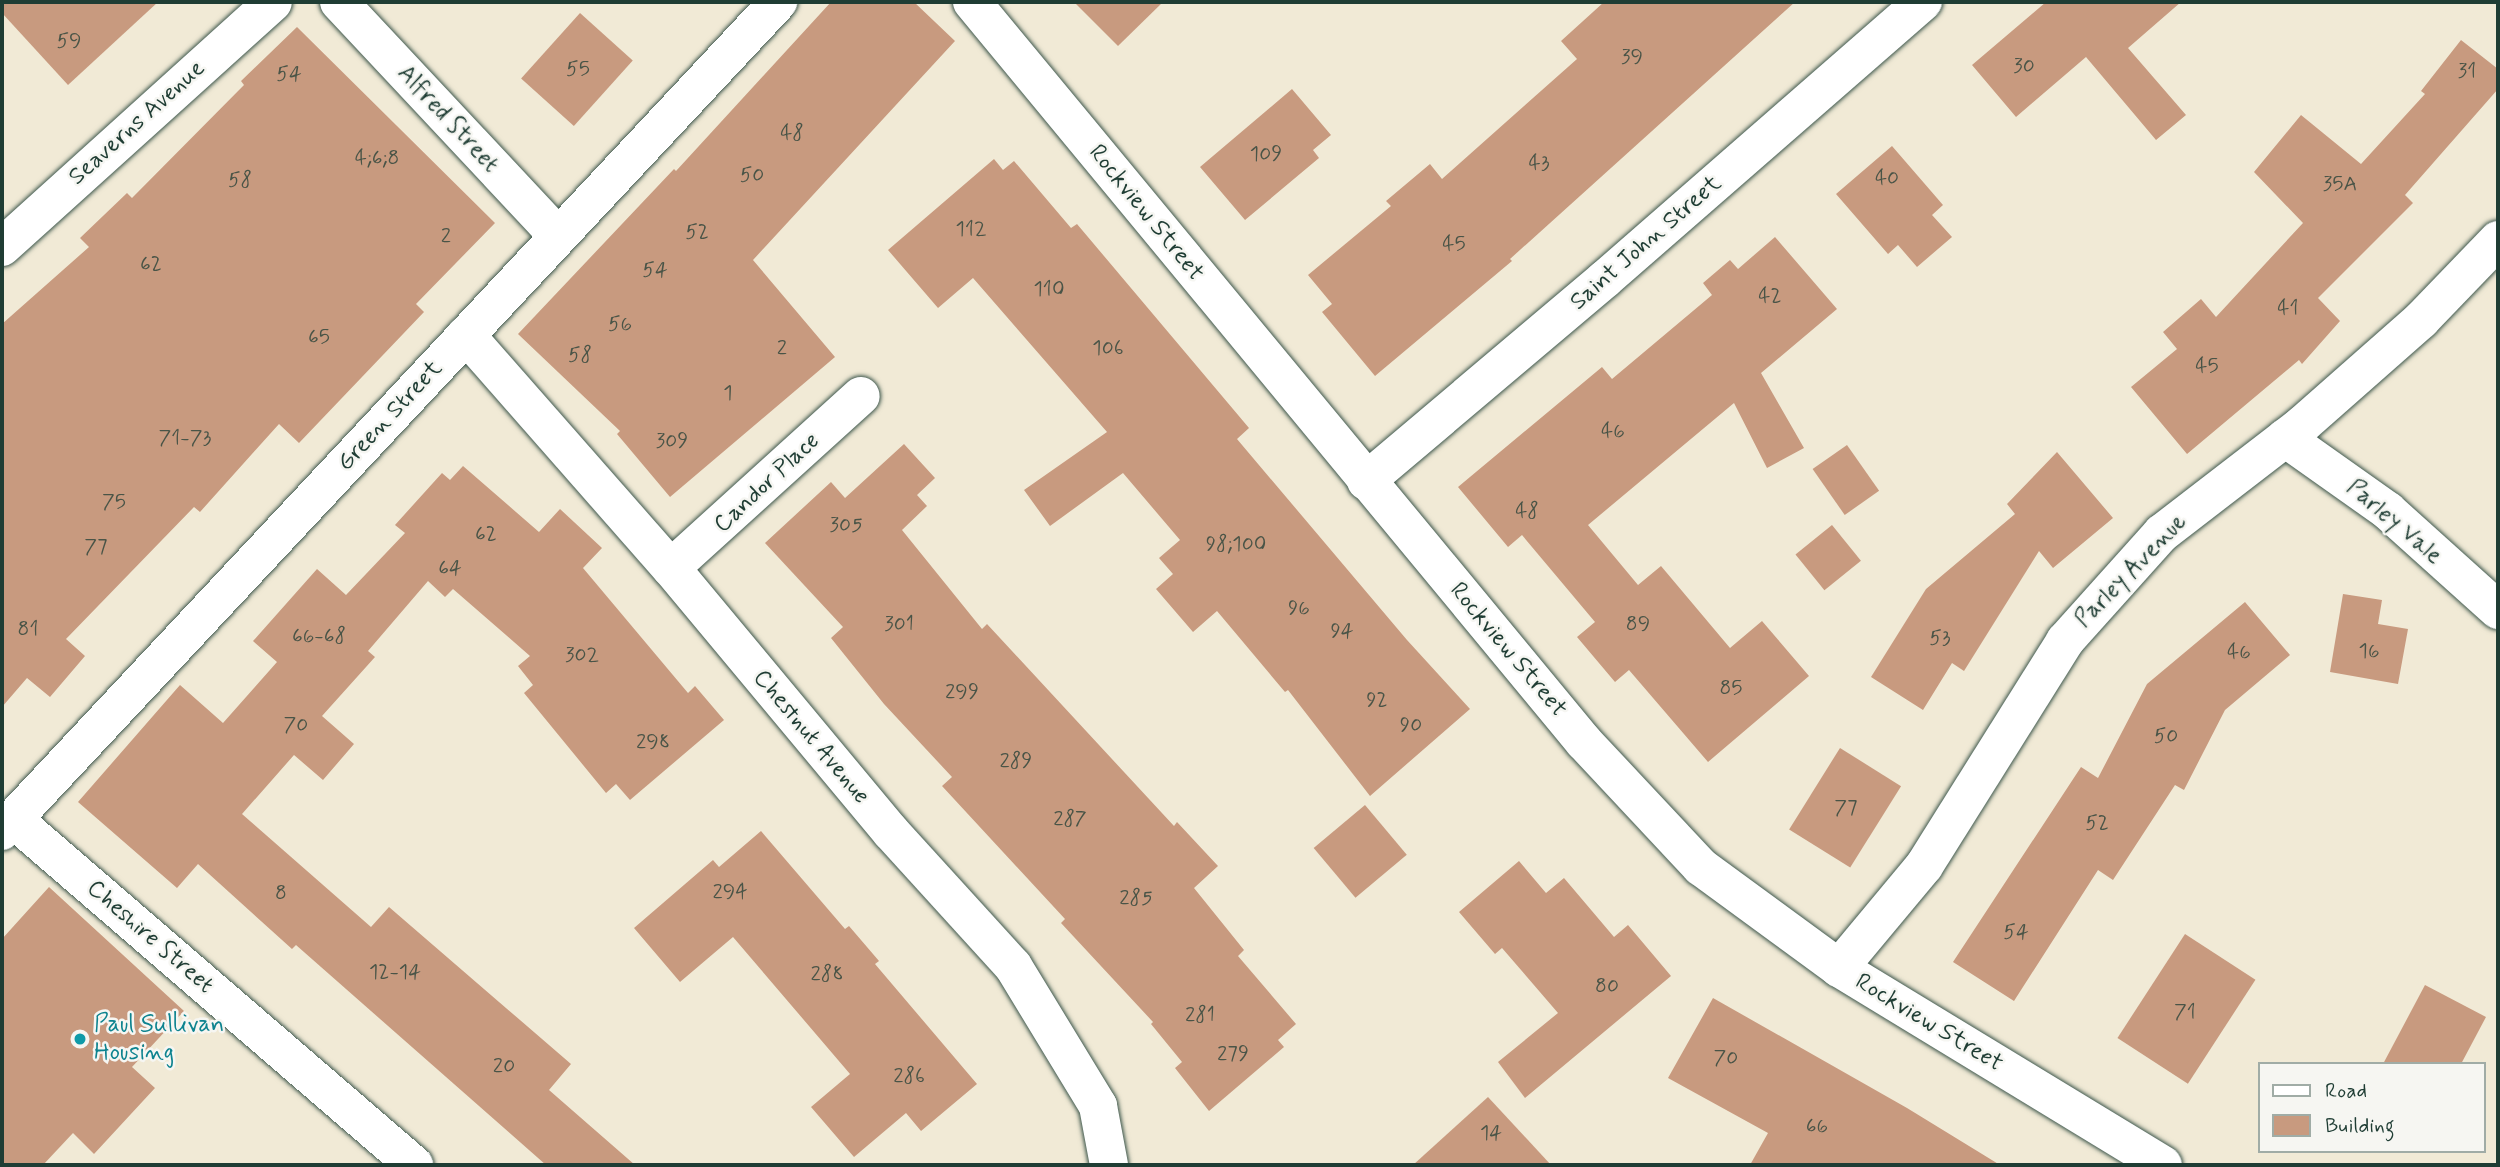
<!DOCTYPE html>
<style>
body{margin:0}
#map{position:relative;width:2500px;height:1167px;overflow:hidden;background:#f1ead6;font-family:Mynerve,sans-serif}
div>[style]{position:absolute}
.building>*{inset:0;background:#c89a7f;transform-origin:0 0}
.roads{filter:drop-shadow(0 0 2px #3e574c) drop-shadow(0 0 2px #3e574c)}
.street>*{height:38px;margin:-19px;padding:0 19px;transform-origin:19px;border-radius:19px;background:#fff}
.secondary>*{height:38px;margin:-19px;padding:0 19px;transform-origin:19px;border-radius:19px;background:#fff}
.dots>*{width:19px;height:19px;translate:-50% -50%;box-sizing:border-box;border:4px solid #f6f6f2;border-radius:50%}
span{translate:-50% -50%;white-space:nowrap;text-align:center;line-height:1.15;-webkit-text-stroke:5px #f6f6f2;paint-order:stroke}
.number-label{font-size:21px;color:#495447}
.number-label span{-webkit-text-stroke-width:0}
.street-label{font-size:24px;color:#1f3d34}
.culture-label{font-size:24px;color:#0d838f}
.left{translate:0 -50%;text-align:left}
.frame{position:absolute;inset:0;border:4px solid #1f3d34;pointer-events:none}
.legend{position:absolute;left:2258px;top:1062px;width:228px;height:91px;box-sizing:border-box;background:#f6f6f2;border:2px solid #a0aca6;margin:0;padding:9px 12px;list-style:none;font-size:21px;color:#1f3d34}
.legend li{display:flex;align-items:center;gap:14px;height:35px}
.legend b{width:35px;border:2px solid #a0aca6}
</style>
<div id="map">
<div class="building">
<div style="clip-path:polygon(2px 2px,158px 2px,68px 85px,2px 13px)"></div>
<div style="clip-path:polygon(831px 2px,914px 2px,955px 41px,753px 260px,835px 357px,670px 497px,617px 434px,620px 431px,518px 334px,674px 169px,676px 171px)"></div>
<div style="clip-path:polygon(1074px 2px,1163px 2px,1118px 46px)"></div>
<div style="clip-path:polygon(1604px 2px,1795px 2px,1510px 259px,1512px 261px,1375px 376px,1322px 312px,1332px 304px,1308px 275px,1391px 206px,1386px 201px,1430px 164px,1442px 179px,1577px 59px,1561px 41px)"></div>
<div style="clip-path:polygon(2046px 2px,2181px 2px,2128px 48px,2186px 115px,2156px 140px,2086px 57px,2016px 117px,1972px 65px)"></div>
<div style="left:580px;top:13px;width:71px;height:88px;rotate:42deg"></div>
<div style="clip-path:polygon(297px 27px,495px 223px,416px 304px,424px 312px,299px 443px,279px 424px,200px 512px,194px 507px,66px 639px,85px 656px,50px 697px,27px 678px,2px 707px,2px 324px,89px 247px,80px 238px,127px 193px,132px 198px,244px 85px,241px 81px)"></div>
<div style="clip-path:polygon(2461px 40px,2498px 69px,2498px 89px,2405px 195px,2413px 203px,2318px 298px,2340px 321px,2302px 364px,2299px 360px,2187px 454px,2131px 387px,2177px 349px,2163px 332px,2201px 299px,2216px 317px,2303px 223px,2254px 172px,2301px 115px,2361px 164px,2425px 94px,2421px 91px)"></div>
<div style="clip-path:polygon(1292px 89px,1331px 135px,1313px 150px,1319px 158px,1245px 220px,1200px 167px)"></div>
<div style="clip-path:polygon(1892px 146px,1943px 205px,1932px 215px,1952px 237px,1917px 267px,1898px 245px,1888px 254px,1836px 194px)"></div>
<div style="clip-path:polygon(994px 159px,1003px 170px,1014px 161px,1071px 228px,1077px 224px,1249px 428px,1237px 439px,1407px 640px,1470px 709px,1370px 796px,1288px 690px,1285px 692px,1217px 611px,1193px 632px,1156px 589px,1173px 574px,1159px 558px,1180px 540px,1123px 473px,1050px 526px,1024px 490px,1107px 432px,973px 278px,938px 308px,888px 250px)"></div>
<div style="clip-path:polygon(1775px 237px,1837px 309px,1761px 373px,1804px 448px,1767px 468px,1734px 403px,1588px 525px,1638px 585px,1661px 566px,1730px 648px,1762px 621px,1809px 676px,1708px 762px,1629px 670px,1615px 682px,1577px 637px,1595px 622px,1522px 535px,1508px 547px,1458px 487px,1602px 367px,1612px 379px,1712px 295px,1703px 283px,1730px 260px,1738px 269px)"></div>
<div style="clip-path:polygon(904px 444px,935px 478px,917px 495px,927px 506px,902px 530px,982px 629px,987px 624px,1174px 826px,1177px 822px,1218px 866px,1194px 888px,1244px 950px,1238px 956px,1296px 1024px,1278px 1040px,1284px 1047px,1209px 1111px,1175px 1068px,1182px 1062px,1151px 1024px,1153px 1022px,1061px 923px,1065px 919px,942px 786px,952px 777px,884px 704px,831px 638px,843px 627px,765px 543px,831px 482px,845px 498px)"></div>
<div style="left:1847px;top:445px;width:56px;height:42px;rotate:55deg"></div>
<div style="clip-path:polygon(2057px 452px,2113px 518px,2053px 568px,2039px 551px,1964px 671px,1952px 663px,1923px 710px,1871px 677px,1926px 589px,2015px 514px,2007px 504px)"></div>
<div style="clip-path:polygon(463px 466px,539px 532px,560px 509px,602px 548px,583px 568px,688px 693px,695px 686px,724px 720px,630px 800px,616px 784px,606px 793px,524px 693px,533px 685px,518px 666px,530px 656px,453px 589px,445px 597px,428px 581px,368px 651px,375px 657px,322px 716px,354px 744px,323px 780px,294px 755px,242px 814px,371px 927px,389px 907px,571px 1064px,549px 1090px,635px 1165px,546px 1165px,296px 945px,292px 949px,198px 864px,177px 888px,78px 802px,180px 685px,223px 723px,277px 662px,253px 641px,317px 569px,346px 595px,405px 533px,395px 525px,442px 473px,450px 480px)"></div>
<div style="left:1832px;top:525px;width:46px;height:47px;rotate:51deg"></div>
<div style="clip-path:polygon(2343px 594px,2382px 600px,2378px 624px,2408px 629px,2398px 684px,2330px 672px)"></div>
<div style="clip-path:polygon(2245px 602px,2290px 655px,2225px 710px,2184px 790px,2175px 785px,2113px 880px,2098px 870px,2014px 1001px,1953px 962px,2081px 767px,2098px 778px,2147px 684px)"></div>
<div style="left:1840px;top:748px;width:72px;height:96px;rotate:32deg"></div>
<div style="left:1365px;top:805px;width:65px;height:67px;rotate:50deg"></div>
<div style="clip-path:polygon(761px 831px,845px 929px,849px 926px,879px 961px,875px 964px,977px 1084px,921px 1131px,906px 1113px,854px 1157px,811px 1107px,850px 1074px,733px 937px,680px 982px,634px 928px,713px 860px,719px 867px)"></div>
<div style="clip-path:polygon(1519px 861px,1546px 893px,1564px 878px,1614px 937px,1628px 925px,1671px 976px,1525px 1098px,1498px 1062px,1558px 1013px,1502px 948px,1495px 954px,1459px 912px)"></div>
<div style="clip-path:polygon(49px 887px,184px 1011px,132px 1067px,155px 1088px,94px 1154px,73px 1133px,43px 1165px,2px 1165px,2px 939px)"></div>
<div style="left:2185px;top:934px;width:84px;height:124px;rotate:33deg"></div>
<div style="clip-path:polygon(2425px 985px,2486px 1017px,2461px 1064px,2383px 1064px)"></div>
<div style="clip-path:polygon(1713px 998px,1907px 1108px,2000px 1165px,1750px 1165px,1768px 1133px,1668px 1078px)"></div>
<div style="clip-path:polygon(1488px 1097px,1551px 1165px,1413px 1165px)"></div>
</div>
<div class="roads">
<div class="street">
<div style="left:339px;top:2px;width:320px;rotate:46.9deg"></div>
<div style="left:972px;top:2px;width:960px;rotate:50.41deg"></div>
<div style="left:1584px;top:742px;width:171px;rotate:46.9deg"></div>
<div style="left:1701px;top:867px;width:171px;rotate:36.2deg"></div>
<div style="left:1839px;top:968px;width:379px;rotate:31.3deg"></div>
<div style="left:466px;top:335px;width:310px;rotate:48.7deg"></div>
<div style="left:671px;top:568px;width:344px;rotate:50.2deg"></div>
<div style="left:891px;top:832px;width:181px;rotate:47.7deg"></div>
<div style="left:1013px;top:966px;width:164px;rotate:58.7deg"></div>
<div style="left:1098px;top:1106px;width:60px;rotate:79.4deg"></div>
<div style="left:2285px;top:438px;width:126px;rotate:35.3deg"></div>
<div style="left:2388px;top:511px;width:148px;rotate:42deg"></div>
<div style="left:1366px;top:481px;width:313px;rotate:-40.2deg"></div>
<div style="left:1605px;top:279px;width:422px;rotate:-41.1deg"></div>
<div style="left:671px;top:568px;width:256px;rotate:-42.2deg"></div>
<div style="left:13px;top:819px;width:530px;rotate:40.79deg"></div>
<div style="left:1839px;top:968px;width:133px;rotate:-50.2deg"></div>
<div style="left:1924px;top:866px;width:266px;rotate:-57.9deg"></div>
<div style="left:2065px;top:641px;width:145px;rotate:-48.1deg"></div>
<div style="left:2162px;top:533px;width:177px;rotate:-37.6deg"></div>
<div style="left:2302px;top:425px;width:159px;rotate:-41.4deg"></div>
<div style="left:2421px;top:320px;width:111px;rotate:-46.1deg"></div>
</div>
<div class="secondary">
<div style="left:2px;top:247px;width:365px;rotate:-42.1deg"></div>
<div style="left:2px;top:831px;width:1136px;rotate:-46.89deg"></div>
</div>
</div>
<div class="dots">
<div style="left:80px;top:1039px;background:#0f9aa8"></div>
</div>
<div class="number-label">
<span style="left:69px;top:41px">59</span>
<span style="left:1632px;top:57px">39</span>
<span style="left:2024px;top:66px">30</span>
<span style="left:578px;top:69px">55</span>
<span style="left:2467px;top:71px">31</span>
<span style="left:289px;top:74px">54</span>
<span style="left:792px;top:133px">48</span>
<span style="left:1266px;top:154px">109</span>
<span style="left:377px;top:158px">4;6;8</span>
<span style="left:1539px;top:163px">43</span>
<span style="left:752px;top:175px">50</span>
<span style="left:1887px;top:178px">40</span>
<span style="left:240px;top:180px">58</span>
<span style="left:2340px;top:184px">35A</span>
<span style="left:971px;top:229px">112</span>
<span style="left:697px;top:232px">52</span>
<span style="left:446px;top:236px">2</span>
<span style="left:1454px;top:244px">45</span>
<span style="left:151px;top:264px">62</span>
<span style="left:655px;top:270px">54</span>
<span style="left:1049px;top:289px">110</span>
<span style="left:1770px;top:296px">42</span>
<span style="left:2288px;top:308px">41</span>
<span style="left:620px;top:324px">56</span>
<span style="left:319px;top:337px">65</span>
<span style="left:782px;top:348px">2</span>
<span style="left:1108px;top:348px">106</span>
<span style="left:580px;top:355px">58</span>
<span style="left:2207px;top:366px">45</span>
<span style="left:728px;top:393px">1</span>
<span style="left:1613px;top:431px">46</span>
<span style="left:185px;top:438px">71-73</span>
<span style="left:672px;top:441px">309</span>
<span style="left:114px;top:502px">75</span>
<span style="left:1527px;top:511px">48</span>
<span style="left:846px;top:525px">305</span>
<span style="left:486px;top:534px">62</span>
<span style="left:1236px;top:544px">98;100</span>
<span style="left:96px;top:547px">77</span>
<span style="left:450px;top:568px">64</span>
<span style="left:1299px;top:608px">96</span>
<span style="left:899px;top:624px">301</span>
<span style="left:1638px;top:624px">89</span>
<span style="left:28px;top:629px">81</span>
<span style="left:1342px;top:631px">94</span>
<span style="left:319px;top:636px">66-68</span>
<span style="left:1940px;top:638px">53</span>
<span style="left:2369px;top:651px">16</span>
<span style="left:2239px;top:652px">46</span>
<span style="left:582px;top:655px">302</span>
<span style="left:1731px;top:688px">85</span>
<span style="left:962px;top:692px">299</span>
<span style="left:1377px;top:700px">92</span>
<span style="left:296px;top:725px">70</span>
<span style="left:1411px;top:725px">90</span>
<span style="left:2166px;top:736px">50</span>
<span style="left:653px;top:742px">298</span>
<span style="left:1016px;top:761px">289</span>
<span style="left:1846px;top:808px">77</span>
<span style="left:1070px;top:819px">287</span>
<span style="left:2097px;top:823px">52</span>
<span style="left:730px;top:892px">294</span>
<span style="left:281px;top:893px">8</span>
<span style="left:1136px;top:898px">285</span>
<span style="left:2016px;top:932px">54</span>
<span style="left:395px;top:972px">12-14</span>
<span style="left:827px;top:974px">288</span>
<span style="left:1607px;top:986px">80</span>
<span style="left:2185px;top:1012px">71</span>
<span style="left:1200px;top:1015px">281</span>
<span style="left:1233px;top:1054px">279</span>
<span style="left:1726px;top:1058px">70</span>
<span style="left:504px;top:1066px">20</span>
<span style="left:909px;top:1076px">286</span>
<span style="left:1817px;top:1126px">66</span>
<span style="left:1491px;top:1133px">14</span>
</div>
<div class="street-label">
<span style="left:448px;top:119px;rotate:47deg">Alfred Street</span>
<span style="left:137px;top:123px;rotate:-42deg">Seaverns Avenue</span>
<span style="left:1146px;top:213px;rotate:51deg">Rockview Street</span>
<span style="left:1646px;top:243px;rotate:-41deg">Saint John Street</span>
<span style="left:390px;top:416px;rotate:-47deg">Green Street</span>
<span style="left:767px;top:483px;rotate:-43deg">Candor Place</span>
<span style="left:2394px;top:522px;rotate:40deg">Parley Vale</span>
<span style="left:2131px;top:571px;rotate:-46deg">Parley Avenue</span>
<span style="left:1508px;top:650px;rotate:50deg">Rockview Street</span>
<span style="left:811px;top:737px;rotate:50deg">Chestnut Avenue</span>
<span style="left:150px;top:937px;rotate:41deg">Cheshire Street</span>
<span style="left:1929px;top:1023px;rotate:31deg">Rockview Street</span>
</div>
<div class="culture-label">
<span class="left" style="left:94px;top:1039px">Paul Sullivan<br>Housing</span>
</div>
<div class="frame"></div>
<ul class="legend">
<li><b style="height:9px;background:#fff"></b>Road</li>
<li><b style="height:19px;background:#c89a7f"></b>Building</li>
</ul>
</div>
